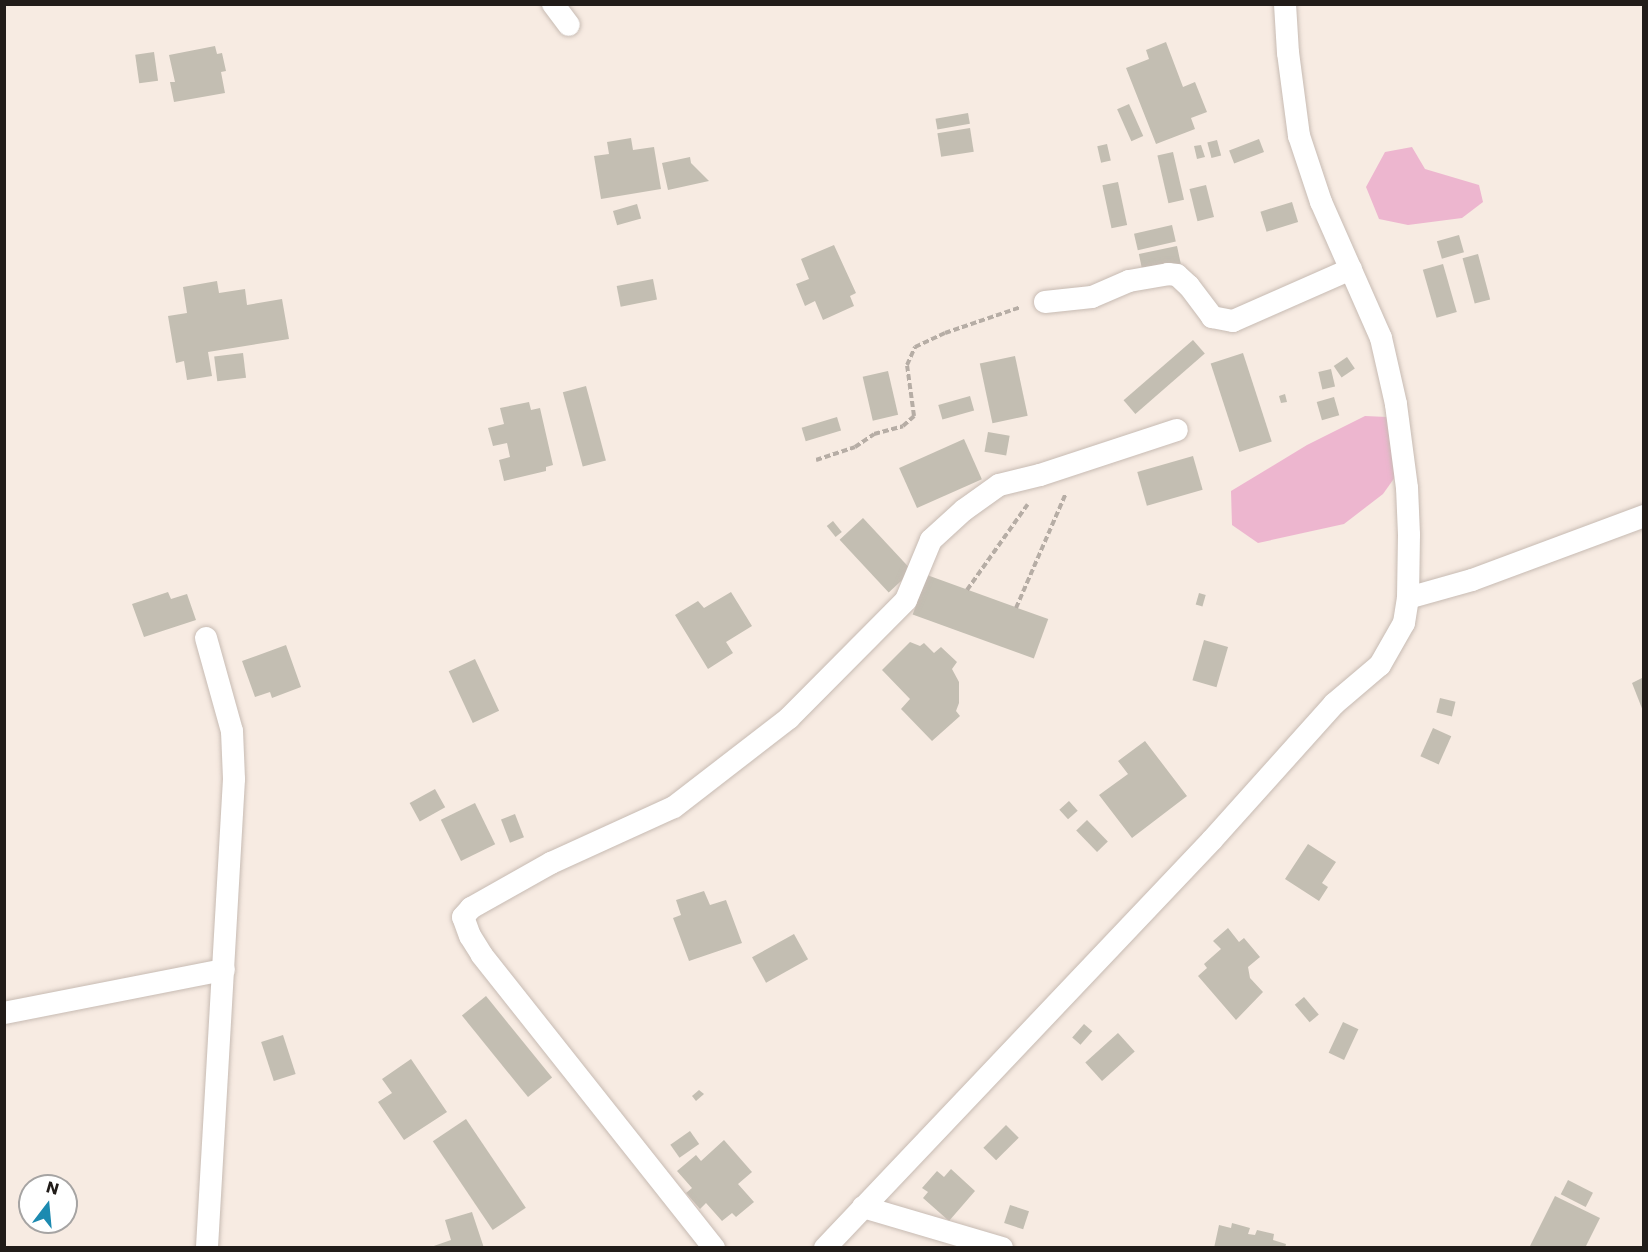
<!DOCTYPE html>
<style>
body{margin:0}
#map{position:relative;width:1648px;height:1252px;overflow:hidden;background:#f7ebe2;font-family:Poppins,sans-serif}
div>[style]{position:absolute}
.green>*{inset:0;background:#edb6cf}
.building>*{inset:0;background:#c3beb2;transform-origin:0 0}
.path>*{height:4px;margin-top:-2px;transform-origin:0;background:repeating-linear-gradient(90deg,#b6ada5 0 6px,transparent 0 9px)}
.roads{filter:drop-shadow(0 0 2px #c7bbb3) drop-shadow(0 0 2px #c7bbb3)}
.minor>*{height:22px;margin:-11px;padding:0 11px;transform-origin:11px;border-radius:11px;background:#fff}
span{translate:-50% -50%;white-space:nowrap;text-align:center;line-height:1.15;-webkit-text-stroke:6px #fff;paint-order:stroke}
.frame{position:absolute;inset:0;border:6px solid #211c19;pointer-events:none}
.north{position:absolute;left:18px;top:1174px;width:60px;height:60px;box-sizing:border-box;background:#fff;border:2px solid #a6a4a3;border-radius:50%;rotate:16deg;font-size:16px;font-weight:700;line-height:24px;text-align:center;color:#211c19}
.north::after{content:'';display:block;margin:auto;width:21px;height:27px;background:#1c8ab0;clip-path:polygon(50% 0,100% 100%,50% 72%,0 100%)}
</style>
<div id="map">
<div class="green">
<div style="clip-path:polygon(1412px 147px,1425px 169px,1479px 185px,1483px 202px,1462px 218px,1408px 225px,1379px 219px,1366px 187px,1385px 152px)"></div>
<div style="clip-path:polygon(1365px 416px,1387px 417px,1410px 456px,1383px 494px,1344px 524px,1258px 543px,1232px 525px,1231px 491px,1307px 445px)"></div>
</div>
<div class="building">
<div style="clip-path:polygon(1166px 42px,1183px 87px,1195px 82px,1207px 112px,1191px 118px,1195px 129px,1156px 144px,1126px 68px,1149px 59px,1146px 50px)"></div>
<div style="clip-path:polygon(215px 46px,217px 54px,222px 53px,226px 71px,221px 72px,225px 93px,174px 102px,170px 82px,175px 82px,169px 55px)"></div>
<div style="left:154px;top:52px;width:29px;height:19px;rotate:82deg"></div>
<div style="left:1129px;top:104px;width:35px;height:13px;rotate:66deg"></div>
<div style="left:968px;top:113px;width:11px;height:33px;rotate:80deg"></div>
<div style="left:970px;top:128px;width:24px;height:33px;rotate:81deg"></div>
<div style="clip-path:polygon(631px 138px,633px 150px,654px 147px,661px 189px,601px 199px,594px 156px,609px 154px,607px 142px)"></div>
<div style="left:1259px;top:139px;width:14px;height:32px;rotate:69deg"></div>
<div style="left:1217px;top:140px;width:16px;height:10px;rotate:75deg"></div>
<div style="left:1107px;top:144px;width:17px;height:10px;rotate:77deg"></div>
<div style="clip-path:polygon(1201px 145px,1205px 157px,1197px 159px,1194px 146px)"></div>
<div style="left:1173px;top:152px;width:49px;height:16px;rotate:77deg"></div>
<div style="clip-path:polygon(690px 157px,691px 163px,709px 181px,668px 190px,662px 163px)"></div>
<div style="left:1118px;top:182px;width:44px;height:16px;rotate:78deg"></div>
<div style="left:1206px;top:185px;width:33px;height:17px;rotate:76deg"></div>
<div style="left:1292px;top:202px;width:21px;height:33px;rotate:73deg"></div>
<div style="left:637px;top:204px;width:15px;height:25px;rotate:74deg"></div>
<div style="left:1172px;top:225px;width:17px;height:39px;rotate:77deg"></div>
<div style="left:1459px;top:235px;width:18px;height:23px;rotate:74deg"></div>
<div style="clip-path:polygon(834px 245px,856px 293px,850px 296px,854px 306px,823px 320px,815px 301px,805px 306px,796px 284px,809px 279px,801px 259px)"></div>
<div style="left:1177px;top:246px;width:19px;height:39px;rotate:78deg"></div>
<div style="left:1478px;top:254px;width:47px;height:16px;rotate:75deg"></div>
<div style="left:1443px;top:264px;width:50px;height:21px;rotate:74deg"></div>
<div style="left:653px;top:279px;width:21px;height:37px;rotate:79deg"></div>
<div style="clip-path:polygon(217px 281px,219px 293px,245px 289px,247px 305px,282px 299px,289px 339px,208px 352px,212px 376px,187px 380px,184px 361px,176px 363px,168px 316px,187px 313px,183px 287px)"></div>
<div style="left:1193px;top:340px;width:18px;height:92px;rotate:49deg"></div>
<div style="left:243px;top:353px;width:25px;height:29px;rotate:83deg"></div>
<div style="left:1243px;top:353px;width:93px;height:34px;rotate:72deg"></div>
<div style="left:1015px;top:356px;width:61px;height:36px;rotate:78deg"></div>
<div style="left:1347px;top:357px;width:14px;height:16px;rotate:56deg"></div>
<div style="left:1331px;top:369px;width:18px;height:13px;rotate:77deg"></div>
<div style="left:888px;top:371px;width:45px;height:26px;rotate:77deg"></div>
<div style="left:586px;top:386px;width:77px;height:24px;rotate:75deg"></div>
<div style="clip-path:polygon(1285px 394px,1287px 402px,1281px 403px,1279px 396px)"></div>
<div style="left:970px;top:396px;width:15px;height:33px;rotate:74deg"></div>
<div style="left:1334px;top:397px;width:19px;height:18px;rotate:74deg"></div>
<div style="clip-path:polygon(529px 402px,531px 410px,540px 408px,553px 465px,546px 467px,546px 471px,504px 481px,499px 460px,510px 457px,507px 443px,493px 446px,488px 428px,504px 424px,500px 408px)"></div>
<div style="left:837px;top:417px;width:14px;height:37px;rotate:73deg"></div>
<div style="left:988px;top:432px;width:22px;height:20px;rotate:10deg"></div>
<div style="left:964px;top:439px;width:44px;height:71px;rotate:66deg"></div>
<div style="left:1193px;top:456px;width:35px;height:58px;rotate:74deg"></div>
<div style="left:863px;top:518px;width:72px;height:32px;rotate:47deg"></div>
<div style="left:833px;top:521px;width:14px;height:8px;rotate:51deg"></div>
<div style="left:927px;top:575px;width:129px;height:42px;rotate:20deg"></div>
<div style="clip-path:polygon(168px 592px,171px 599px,187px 594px,196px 620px,144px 637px,132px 604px)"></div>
<div style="clip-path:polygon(731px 592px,752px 626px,726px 642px,733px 653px,708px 669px,675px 615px,698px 601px,704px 608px)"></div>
<div style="left:1199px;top:593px;width:7px;height:12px;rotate:16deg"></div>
<div style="left:1204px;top:640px;width:25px;height:42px;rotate:16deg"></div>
<div style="clip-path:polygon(910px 642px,920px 646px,924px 643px,934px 653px,941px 647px,957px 662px,952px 669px,959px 682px,959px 703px,956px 711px,960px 716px,932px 741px,901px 709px,910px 699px,882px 670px)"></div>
<div style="clip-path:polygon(286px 645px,301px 687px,272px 698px,270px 692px,255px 697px,242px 661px)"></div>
<div style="left:475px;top:659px;width:57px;height:29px;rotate:65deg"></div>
<div style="clip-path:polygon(1644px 677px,1644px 711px,1643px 711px,1632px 683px)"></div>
<div style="left:1440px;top:698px;width:16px;height:15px;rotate:14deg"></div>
<div style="left:1433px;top:728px;width:20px;height:31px;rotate:24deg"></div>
<div style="clip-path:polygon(1145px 741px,1187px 796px,1132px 838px,1099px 795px,1128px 774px,1118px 761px)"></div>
<div style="left:435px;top:789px;width:21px;height:29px;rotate:61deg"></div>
<div style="left:1069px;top:801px;width:13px;height:13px;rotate:48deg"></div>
<div style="left:475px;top:803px;width:46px;height:38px;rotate:64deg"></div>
<div style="left:515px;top:814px;width:25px;height:15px;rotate:69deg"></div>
<div style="left:1087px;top:820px;width:30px;height:15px;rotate:46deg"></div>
<div style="clip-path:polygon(1308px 844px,1336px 862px,1322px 883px,1328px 887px,1319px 901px,1285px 879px)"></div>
<div style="clip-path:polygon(704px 891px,710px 905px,726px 900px,742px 943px,689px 961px,673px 918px,681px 915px,676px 900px)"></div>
<div style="clip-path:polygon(1228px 928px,1239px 942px,1244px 938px,1260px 957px,1248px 967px,1250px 978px,1263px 992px,1236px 1020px,1198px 976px,1207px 968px,1204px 964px,1221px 949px,1213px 941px)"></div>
<div style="left:794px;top:934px;width:29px;height:48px;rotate:61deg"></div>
<div style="left:486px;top:996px;width:105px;height:31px;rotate:51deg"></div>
<div style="left:1304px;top:997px;width:23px;height:12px;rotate:50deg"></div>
<div style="left:1343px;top:1022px;width:17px;height:34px;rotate:25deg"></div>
<div style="left:1084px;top:1024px;width:11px;height:18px;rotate:41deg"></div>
<div style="left:1118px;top:1033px;width:25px;height:44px;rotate:48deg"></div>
<div style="left:283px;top:1035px;width:41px;height:23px;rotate:72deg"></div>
<div style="clip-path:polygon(411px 1059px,447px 1112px,404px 1140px,378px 1102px,392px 1093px,382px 1079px)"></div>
<div style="clip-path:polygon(699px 1090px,704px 1094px,696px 1101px,692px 1096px)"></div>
<div style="left:466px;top:1119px;width:107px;height:40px;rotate:56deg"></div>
<div style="left:1006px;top:1125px;width:18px;height:32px;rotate:45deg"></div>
<div style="left:690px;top:1131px;width:16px;height:24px;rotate:55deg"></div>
<div style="clip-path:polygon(724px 1140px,752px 1172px,738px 1184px,754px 1202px,736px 1217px,732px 1213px,722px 1221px,706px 1203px,700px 1209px,686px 1193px,692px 1188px,677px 1171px,696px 1155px,701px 1161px)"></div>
<div style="clip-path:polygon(951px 1169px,975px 1191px,949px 1221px,923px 1198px,928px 1192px,922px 1188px,937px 1171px,944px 1177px)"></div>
<div style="left:1568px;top:1180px;width:28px;height:16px;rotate:27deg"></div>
<div style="clip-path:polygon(1555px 1196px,1600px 1218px,1585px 1248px,1529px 1248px)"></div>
<div style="left:1010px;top:1205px;width:20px;height:19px;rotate:18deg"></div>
<div style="clip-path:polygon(472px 1212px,484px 1248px,428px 1248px,451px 1240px,445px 1220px)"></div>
<div style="clip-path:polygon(1232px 1223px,1250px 1228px,1248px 1234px,1255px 1235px,1257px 1230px,1274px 1234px,1273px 1240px,1286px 1244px,1285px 1248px,1214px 1248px,1219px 1225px,1231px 1228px)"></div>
</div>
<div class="path">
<div style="left:816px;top:460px;width:41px;rotate:-18.4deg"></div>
<div style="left:855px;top:447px;width:23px;rotate:-34deg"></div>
<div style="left:874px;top:434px;width:30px;rotate:-15deg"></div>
<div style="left:903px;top:426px;width:15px;rotate:-42deg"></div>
<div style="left:914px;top:416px;width:51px;rotate:-97.8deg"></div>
<div style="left:907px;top:365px;width:20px;rotate:-66deg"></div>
<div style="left:915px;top:347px;width:33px;rotate:-25deg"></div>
<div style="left:945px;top:333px;width:80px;rotate:-18.9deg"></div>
<div style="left:967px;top:590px;width:105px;rotate:-54.7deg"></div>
<div style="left:1016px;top:608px;width:125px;rotate:-66.5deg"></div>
</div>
<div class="roads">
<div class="minor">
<div style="left:553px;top:4px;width:26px;rotate:53deg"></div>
<div style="left:1045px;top:302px;width:47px;rotate:-6.1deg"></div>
<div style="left:1092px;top:297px;width:40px;rotate:-23.4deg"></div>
<div style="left:1129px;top:281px;width:40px;rotate:-10deg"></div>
<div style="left:1168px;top:274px;width:9px;rotate:6deg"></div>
<div style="left:1177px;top:275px;width:16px;rotate:43deg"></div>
<div style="left:1189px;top:286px;width:39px;rotate:53deg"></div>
<div style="left:1212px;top:317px;width:21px;rotate:11deg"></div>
<div style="left:1233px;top:321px;width:129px;rotate:-23.8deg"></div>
<div style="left:1408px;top:598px;width:66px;rotate:-15.7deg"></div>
<div style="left:1472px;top:580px;width:184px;rotate:-20.4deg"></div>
<div style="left:206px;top:638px;width:97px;rotate:74.4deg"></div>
<div style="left:232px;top:731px;width:48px;rotate:87.6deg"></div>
<div style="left:234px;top:779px;width:470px;rotate:93.3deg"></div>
<div style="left:4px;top:1013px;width:224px;rotate:-11.1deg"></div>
<div style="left:863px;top:1207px;width:145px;rotate:16.4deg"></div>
<div style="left:714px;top:1248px;width:374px;rotate:-128.4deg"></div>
<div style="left:482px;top:955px;width:22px;rotate:-122deg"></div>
<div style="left:470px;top:936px;width:20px;rotate:-110deg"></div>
<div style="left:463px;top:917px;width:12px;rotate:-48deg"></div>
<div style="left:471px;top:908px;width:92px;rotate:-29.4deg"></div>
<div style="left:551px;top:863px;width:135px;rotate:-24.5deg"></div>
<div style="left:674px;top:807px;width:145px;rotate:-37.7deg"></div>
<div style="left:789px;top:718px;width:166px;rotate:-45.2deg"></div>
<div style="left:906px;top:600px;width:65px;rotate:-67.4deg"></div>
<div style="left:931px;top:540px;width:45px;rotate:-42.3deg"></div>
<div style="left:964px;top:510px;width:43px;rotate:-35.5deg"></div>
<div style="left:999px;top:485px;width:42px;rotate:-13.7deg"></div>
<div style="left:1040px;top:475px;width:144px;rotate:-18.2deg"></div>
<div style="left:825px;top:1248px;width:562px;rotate:-46.51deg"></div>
<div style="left:1212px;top:840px;width:183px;rotate:-48.1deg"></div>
<div style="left:1334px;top:704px;width:60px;rotate:-40.3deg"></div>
<div style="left:1380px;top:665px;width:48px;rotate:-60.3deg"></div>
<div style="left:1404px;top:623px;width:25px;rotate:-81deg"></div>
<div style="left:1408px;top:598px;width:63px;rotate:-89.1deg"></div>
<div style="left:1409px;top:535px;width:47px;rotate:-92.4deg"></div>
<div style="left:1407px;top:488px;width:85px;rotate:-97.5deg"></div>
<div style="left:1396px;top:404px;width:68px;rotate:-102.8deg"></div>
<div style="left:1381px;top:338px;width:149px;rotate:-113.8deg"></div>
<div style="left:1321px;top:202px;width:70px;rotate:-108.4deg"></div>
<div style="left:1299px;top:136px;width:84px;rotate:-97.5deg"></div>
<div style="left:1288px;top:53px;width:49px;rotate:-93.5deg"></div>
</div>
</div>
<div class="frame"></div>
<div class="north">N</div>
</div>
